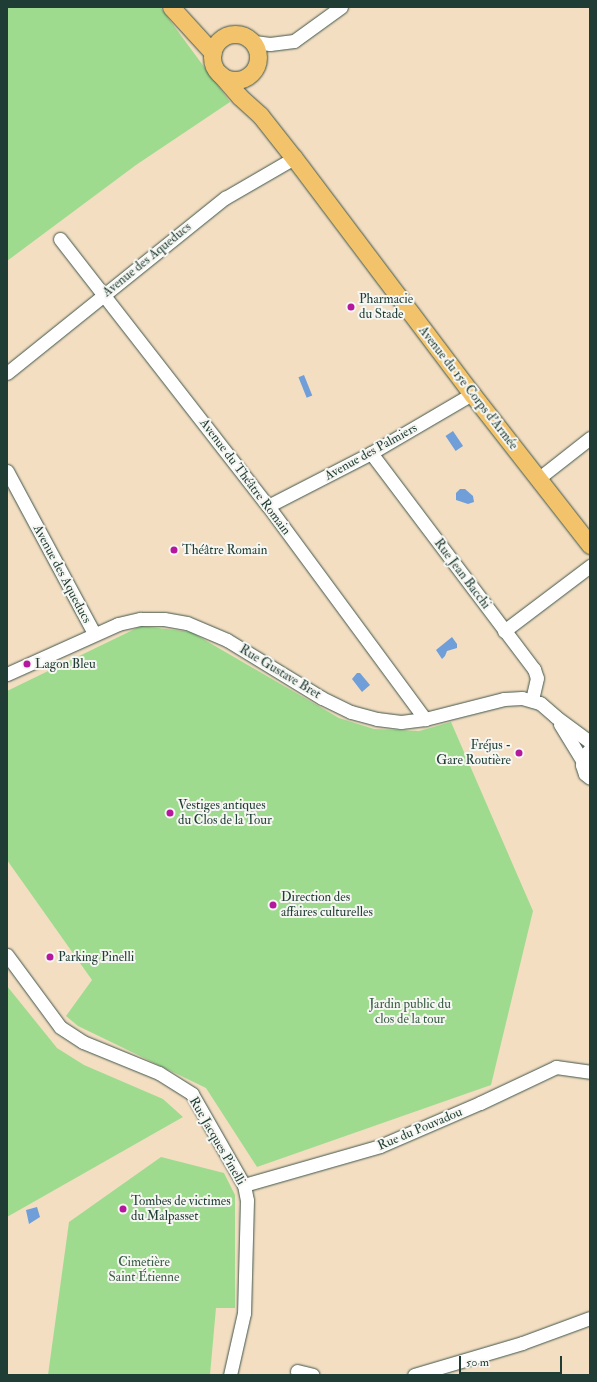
<!DOCTYPE html>
<meta charset="utf-8">
<style>
body{margin:0}
#map{position:relative;width:597px;height:1382px;overflow:hidden;background:#f3dec2;font-family:"IM FELL Double Pica",serif}
div>[style]{position:absolute}
.green>*{inset:0;background:#9fdb8f}
.water>*{inset:0;background:#6f9ed8;transform-origin:0 0}
.roads{filter:drop-shadow(0 0 1px #3f5549) drop-shadow(0 0 1px #3f5549)}
.minor>*{height:13px;margin:-6.5px;padding:0 6.5px;transform-origin:6.5px;border-radius:6.5px;background:#fff}
.major>*{height:17px;margin:-8.5px;padding:0 8.5px;transform-origin:8.5px;border-radius:8.5px;background:#f2c36a}
.major>.ring{margin:-8.5px;padding:0;box-sizing:content-box;background:none;border:17px solid #f2c36a;border-radius:50%}
.dots>*{width:11px;height:11px;translate:-50% -50%;box-sizing:border-box;border:2px solid #f6f6f2;border-radius:50%}
span{translate:-50% -50%;white-space:nowrap;text-align:center;line-height:1.15;-webkit-text-stroke:4px #f6f6f2;paint-order:stroke}
.street-label{font-size:13px;color:#1f3d34}
.poi-label{font-size:13px;color:#1f3d34}
.left{translate:0 -50%;text-align:left}
.right{translate:-100% -50%;text-align:right}
.park-label{font-size:13px;color:#395d46}
.frame{position:absolute;inset:0;border:8px solid #1f3d34;pointer-events:none}
.scale{position:absolute;left:459px;top:1356px;width:103px;height:18px;box-sizing:border-box;border:2px solid #1f3d34;border-top:0;padding-left:5px;font-size:12px;line-height:14px;white-space:nowrap;color:#1f3d34;-webkit-text-stroke:3px #f6f6f2;paint-order:stroke}
</style>
<div id="map">
<div class="green">
<div style="clip-path:polygon(7px 7px,160px 7px,230px 102px,136px 165px,7px 261px)"></div>
<div style="clip-path:polygon(141px 626px,191px 632px,339px 718px,374px 729px,419px 731px,451px 722px,533px 911px,491px 1085px,257px 1167px,206px 1088px,78px 1026px,66px 1016px,92px 980px,7px 860px,7px 691px)"></div>
<div style="clip-path:polygon(7px 986px,57px 1048px,84px 1065px,163px 1099px,183px 1117px,7px 1217px)"></div>
<div style="clip-path:polygon(161px 1157px,224px 1173px,235px 1195px,235px 1308px,216px 1308px,210px 1375px,48px 1375px,69px 1222px)"></div>
</div>
<div class="water">
<div style="left:304px;top:375px;width:22px;height:6px;rotate:68deg"></div>
<div style="left:453px;top:431px;width:18px;height:9px;rotate:56deg"></div>
<div style="clip-path:polygon(460px 489px,465px 489px,473px 496px,474px 502px,468px 504px,456px 500px,456px 493px)"></div>
<div style="clip-path:polygon(452px 637px,457px 644px,457px 648px,447px 651px,445px 656px,442px 659px,436px 650px)"></div>
<div style="clip-path:polygon(357px 673px,360px 673px,370px 685px,362px 692px,352px 679px)"></div>
<div style="clip-path:polygon(37px 1207px,40px 1217px,29px 1224px,26px 1210px)"></div>
</div>
<div class="roads">
<div class="minor">
<div style="left:254px;top:42px;width:16px;rotate:7deg"></div>
<div style="left:270px;top:44px;width:24px;rotate:-7deg"></div>
<div style="left:294px;top:41px;width:58px;rotate:-35.9deg"></div>
<div style="left:60px;top:239px;width:338px;rotate:52.1deg"></div>
<div style="left:268px;top:506px;width:265px;rotate:53.6deg"></div>
<div style="left:7px;top:373px;width:280px;rotate:-38.8deg"></div>
<div style="left:225px;top:198px;width:80px;rotate:-30.1deg"></div>
<div style="left:371px;top:453px;width:271px;rotate:53deg"></div>
<div style="left:534px;top:669px;width:9px;rotate:72deg"></div>
<div style="left:537px;top:678px;width:23px;rotate:103deg"></div>
<div style="left:7px;top:471px;width:184px;rotate:61.8deg"></div>
<div style="left:539px;top:478px;width:65px;rotate:-38.1deg"></div>
<div style="left:268px;top:506px;width:116px;rotate:-27.2deg"></div>
<div style="left:371px;top:453px;width:117px;rotate:-30.3deg"></div>
<div style="left:504px;top:631px;width:108px;rotate:-37.1deg"></div>
<div style="left:7px;top:674px;width:122px;rotate:-24.2deg"></div>
<div style="left:118px;top:624px;width:23px;rotate:-13deg"></div>
<div style="left:140px;top:619px;width:24px"></div>
<div style="left:164px;top:619px;width:23px;rotate:10deg"></div>
<div style="left:187px;top:623px;width:43px;rotate:23deg"></div>
<div style="left:227px;top:640px;width:111px;rotate:31.4deg"></div>
<div style="left:322px;top:698px;width:32px;rotate:26deg"></div>
<div style="left:351px;top:712px;width:27px;rotate:15deg"></div>
<div style="left:377px;top:719px;width:24px;rotate:7deg"></div>
<div style="left:401px;top:722px;width:24px;rotate:-7deg"></div>
<div style="left:425px;top:719px;width:81px;rotate:-14.2deg"></div>
<div style="left:504px;top:699px;width:18px;rotate:-3deg"></div>
<div style="left:522px;top:698px;width:19px;rotate:16deg"></div>
<div style="left:540px;top:703px;width:21px;rotate:41deg"></div>
<div style="left:556px;top:717px;width:42px;rotate:36.3deg"></div>
<div style="left:560px;top:724px;width:42px;rotate:58.6deg"></div>
<div style="left:590px;top:749px;width:9px;rotate:131deg"></div>
<div style="left:584px;top:756px;width:9px;rotate:103deg"></div>
<div style="left:582px;top:765px;width:9px;rotate:72deg"></div>
<div style="left:585px;top:774px;width:6px;rotate:39deg"></div>
<div style="left:7px;top:955px;width:89px;rotate:53.6deg"></div>
<div style="left:60px;top:1027px;width:27px;rotate:33deg"></div>
<div style="left:83px;top:1042px;width:82px;rotate:22.2deg"></div>
<div style="left:159px;top:1073px;width:39px;rotate:32deg"></div>
<div style="left:192px;top:1094px;width:105px;rotate:60.3deg"></div>
<div style="left:244px;top:1185px;width:15px;rotate:79deg"></div>
<div style="left:247px;top:1200px;width:113px;rotate:91.5deg"></div>
<div style="left:244px;top:1313px;width:64px;rotate:102.7deg"></div>
<div style="left:244px;top:1185px;width:141px;rotate:-16deg"></div>
<div style="left:380px;top:1146px;width:109px;rotate:-23.3deg"></div>
<div style="left:480px;top:1103px;width:84px;rotate:-25.3deg"></div>
<div style="left:556px;top:1067px;width:34px;rotate:8deg"></div>
<div style="left:297px;top:1371px;width:16px;rotate:14deg"></div>
<div style="left:414px;top:1375px;width:113px;rotate:-16.5deg"></div>
<div style="left:522px;top:1343px;width:72px;rotate:-20.2deg"></div>
</div>
<div class="major">
<div style="left:171px;top:7px;width:62px;rotate:47.6deg"></div>
<div class="ring" style="left:212px;top:34px;width:29px;height:29px"></div>
<div style="left:220px;top:74px;width:30px;rotate:49deg"></div>
<div style="left:240px;top:97px;width:27px;rotate:42deg"></div>
<div style="left:260px;top:115px;width:55px;rotate:51.7deg"></div>
<div style="left:294px;top:158px;width:296px;rotate:53deg"></div>
<div style="left:472px;top:394px;width:192px;rotate:52deg"></div>
</div>
</div>
<div class="dots">
<div style="left:351px;top:307px;background:#b5179e"></div>
<div style="left:174px;top:550px;background:#b5179e"></div>
<div style="left:27px;top:664px;background:#b5179e"></div>
<div style="left:519px;top:753px;background:#b5179e"></div>
<div style="left:170px;top:813px;background:#b5179e"></div>
<div style="left:273px;top:905px;background:#b5179e"></div>
<div style="left:50px;top:957px;background:#b5179e"></div>
<div style="left:123px;top:1209px;background:#b5179e"></div>
</div>
<div class="street-label">
<span style="left:147px;top:260px;rotate:-39deg">Avenue des Aqueducs</span>
<span style="left:468px;top:388px;rotate:52deg">Avenue du 15e Corps d'Armée</span>
<span style="left:371px;top:452px;rotate:-29deg">Avenue des Palmiers</span>
<span style="left:245px;top:477px;rotate:53deg">Avenue du Théâtre Romain</span>
<span style="left:62px;top:574px;rotate:62deg">Avenue des Aqueducs</span>
<span style="left:462px;top:574px;rotate:53deg">Rue Jean Bacchi</span>
<span style="left:280px;top:672px;rotate:31deg">Rue Gustave Bret</span>
<span style="left:420px;top:1129px;rotate:-23deg">Rue du Pouvadou</span>
<span style="left:217px;top:1141px;rotate:60deg">Rue Jacques Pinelli</span>
</div>
<div class="poi-label">
<span class="left" style="left:359px;top:307px">Pharmacie<br>du Stade</span>
<span class="left" style="left:182px;top:550px">Théâtre Romain</span>
<span class="left" style="left:35px;top:664px">Lagon Bleu</span>
<span class="right" style="left:511px;top:753px">Fréjus -<br>Gare Routière</span>
<span class="left" style="left:178px;top:813px">Vestiges antiques<br>du Clos de la Tour</span>
<span class="left" style="left:281px;top:905px">Direction des<br>affaires culturelles</span>
<span class="left" style="left:58px;top:957px">Parking Pinelli</span>
<span class="left" style="left:131px;top:1209px">Tombes de victimes<br>du Malpasset</span>
</div>
<div class="park-label">
<span style="left:410px;top:1012px">Jardin public du<br>clos de la tour</span>
<span style="left:144px;top:1270px">Cimetière<br>Saint Étienne</span>
</div>
<div class="frame"></div>
<div class="scale">50 m</div>
</div>
